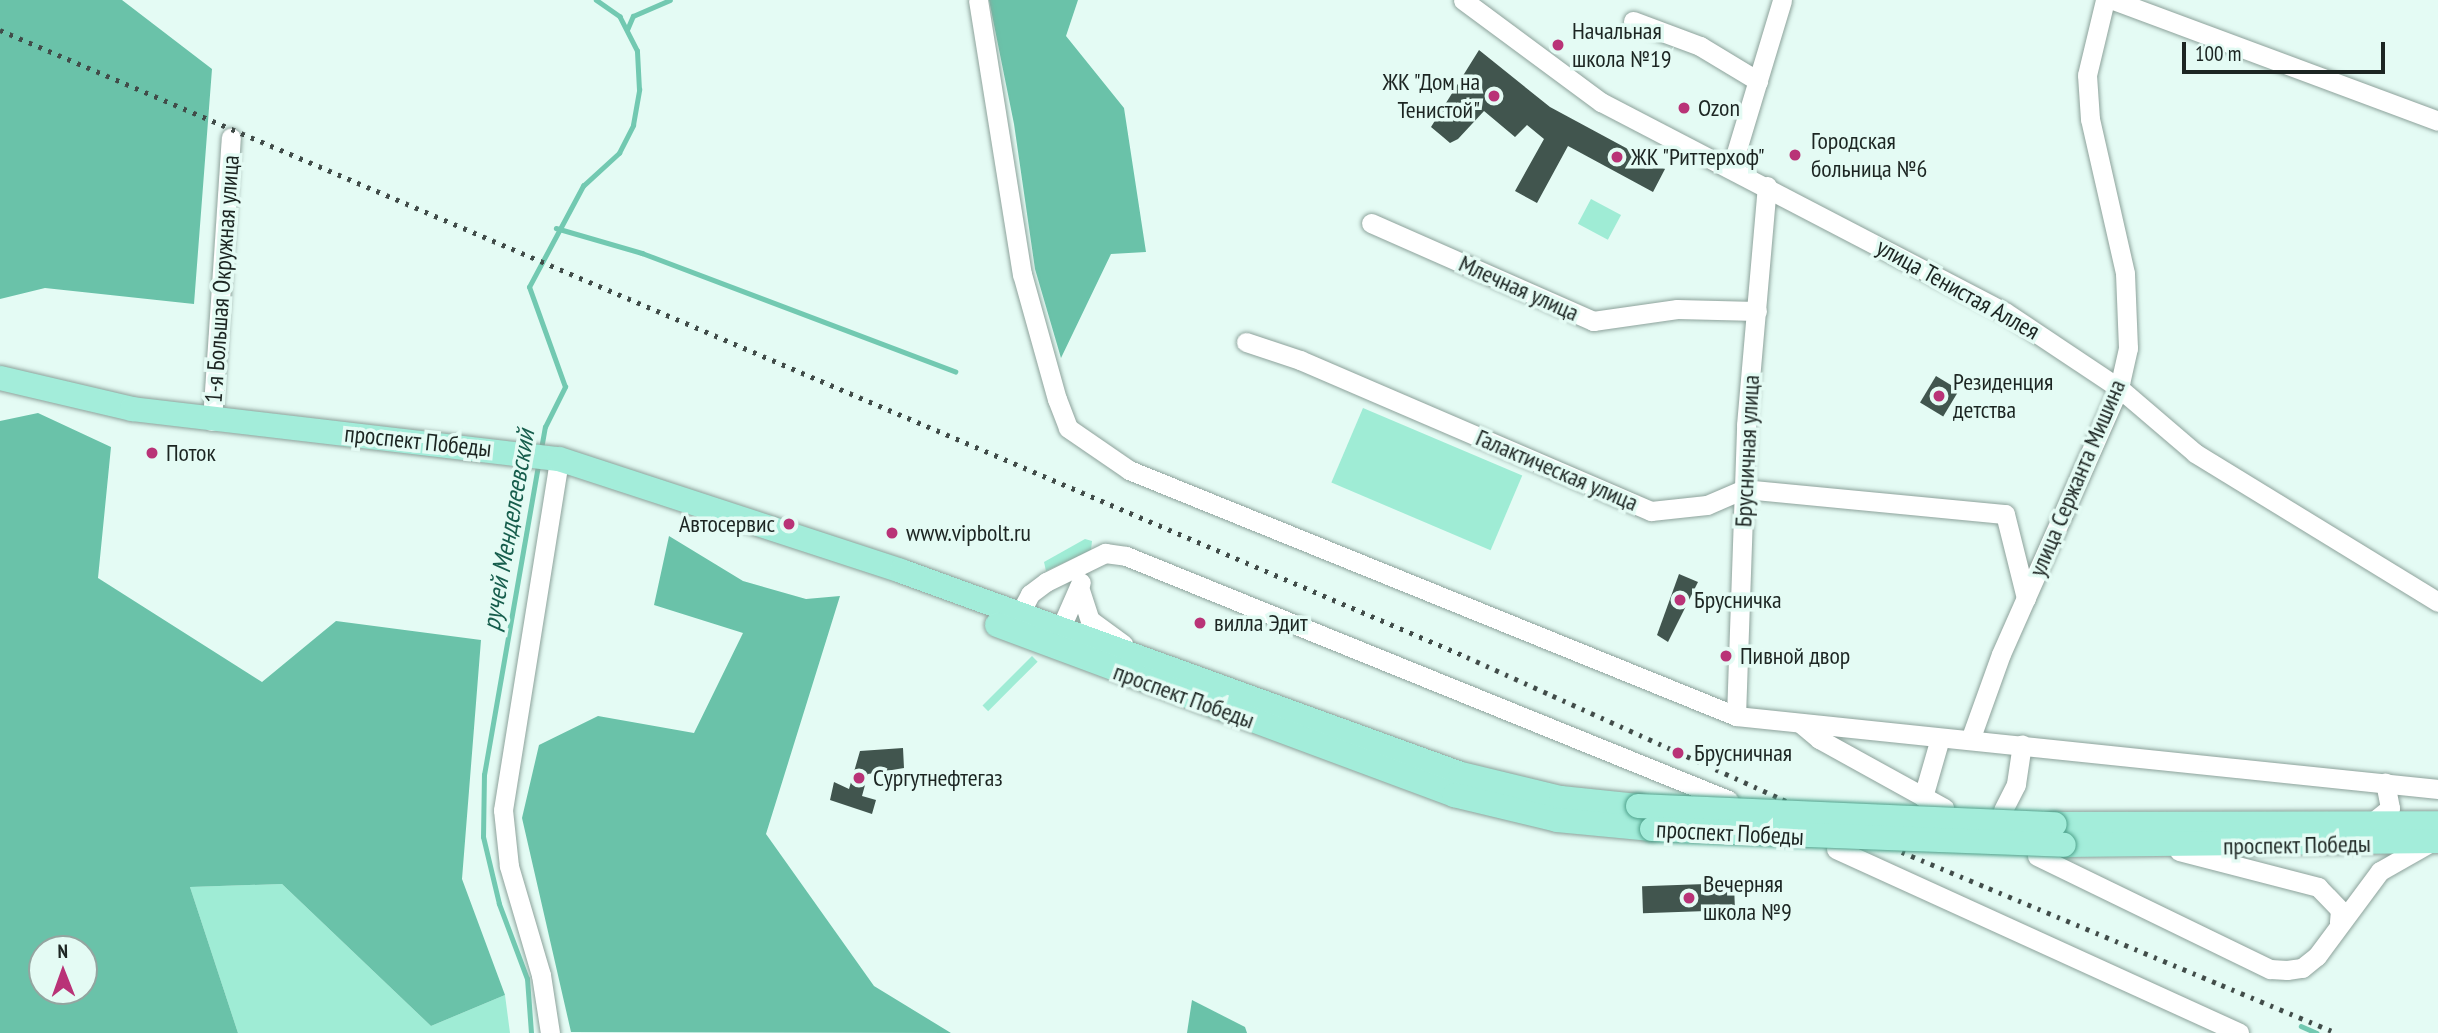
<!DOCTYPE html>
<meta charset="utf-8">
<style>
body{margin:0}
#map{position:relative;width:2438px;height:1033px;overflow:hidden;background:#e4fbf4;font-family:"PT Sans Narrow",sans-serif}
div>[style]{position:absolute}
.green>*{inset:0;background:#9fecd5;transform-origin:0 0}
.forest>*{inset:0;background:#6ac2a9}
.stream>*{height:4.5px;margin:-2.25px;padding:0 2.25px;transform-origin:2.25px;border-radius:2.25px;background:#72c9b1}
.building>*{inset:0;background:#41554e;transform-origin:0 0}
.roads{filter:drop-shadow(0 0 2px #8da29b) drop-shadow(0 0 2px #8da29b)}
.minor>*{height:19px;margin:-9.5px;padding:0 9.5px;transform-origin:9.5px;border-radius:9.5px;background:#fff}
.major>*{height:24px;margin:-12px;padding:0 12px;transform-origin:12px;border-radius:12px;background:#a3edda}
.rail>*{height:4.5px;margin-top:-2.25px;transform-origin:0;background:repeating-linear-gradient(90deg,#414c49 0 3.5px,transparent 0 10.5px)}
.bridges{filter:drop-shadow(0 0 2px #4c9f89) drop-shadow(0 0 2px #4c9f89)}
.major-bridge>*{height:24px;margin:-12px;padding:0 12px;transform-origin:12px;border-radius:12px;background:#a3edda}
.dots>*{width:19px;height:19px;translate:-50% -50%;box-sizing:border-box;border:4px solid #e4fbf4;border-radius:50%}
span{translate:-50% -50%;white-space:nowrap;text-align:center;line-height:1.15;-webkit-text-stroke:7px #e4fbf4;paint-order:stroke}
.poi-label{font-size:24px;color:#1c2522}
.left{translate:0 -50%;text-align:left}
.right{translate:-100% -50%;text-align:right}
.street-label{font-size:24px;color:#1c2522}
.water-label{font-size:26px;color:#175e4d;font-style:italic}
.north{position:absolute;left:28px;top:935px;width:70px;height:70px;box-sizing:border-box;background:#e4fbf4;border:2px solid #94a5a0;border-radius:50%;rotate:359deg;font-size:19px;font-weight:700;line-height:28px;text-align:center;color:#1c2522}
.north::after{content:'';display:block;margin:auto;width:24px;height:32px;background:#b93377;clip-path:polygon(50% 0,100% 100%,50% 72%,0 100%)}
.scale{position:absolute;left:2182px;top:42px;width:203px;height:32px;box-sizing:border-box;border:4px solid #1c2522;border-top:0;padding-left:9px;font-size:21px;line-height:24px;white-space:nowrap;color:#1c2522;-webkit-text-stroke:5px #e4fbf4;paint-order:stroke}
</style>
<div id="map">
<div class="green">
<div style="left:1591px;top:199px;width:34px;height:28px;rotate:28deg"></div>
<div style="left:1363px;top:408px;width:173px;height:81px;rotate:23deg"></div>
<div style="clip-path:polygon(1085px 539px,1092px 541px,1091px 550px,1046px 571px,1044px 562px)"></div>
<div style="left:1032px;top:656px;width:8px;height:70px;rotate:45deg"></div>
<div style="clip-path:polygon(282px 884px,431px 1026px,505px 995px,510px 1033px,238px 1033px,190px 887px)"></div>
</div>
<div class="forest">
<div style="clip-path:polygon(0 0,122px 0,212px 69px,194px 304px,45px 288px,0 299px)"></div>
<div style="clip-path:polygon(989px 0,1078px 0,1066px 36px,1124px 108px,1146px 252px,1111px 254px,1061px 358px,1035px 269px,1014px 124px)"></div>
<div style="clip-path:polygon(evenodd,38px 413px,111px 447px,98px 578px,262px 682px,336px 621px,481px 640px,462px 879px,505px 995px,431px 1026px,282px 884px,190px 887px,238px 1033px,0 1033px,0 421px,38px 413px,42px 949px,84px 949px,84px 991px,42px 991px,42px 949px)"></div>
<div style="clip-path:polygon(669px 536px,743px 581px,806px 599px,840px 596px,766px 834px,874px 986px,951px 1033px,571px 1032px,522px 818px,539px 745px,598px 716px,694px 733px,743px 633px,654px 605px)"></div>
<div style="clip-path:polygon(1192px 1000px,1245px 1027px,1247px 1033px,1187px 1033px)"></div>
</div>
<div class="stream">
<div style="left:627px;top:30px;width:15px;rotate:-67deg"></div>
<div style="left:633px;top:16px;width:40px;rotate:-23.4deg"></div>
<div style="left:556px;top:228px;width:90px;rotate:16.2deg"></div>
<div style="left:642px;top:253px;width:335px;rotate:20.7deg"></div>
<div style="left:541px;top:449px;width:22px;rotate:-80deg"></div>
<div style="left:545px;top:427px;width:45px;rotate:-63.4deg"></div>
<div style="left:565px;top:387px;width:106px;rotate:-109.8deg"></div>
<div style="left:529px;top:287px;width:115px;rotate:-61.9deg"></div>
<div style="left:583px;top:186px;width:49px;rotate:-42.5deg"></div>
<div style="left:619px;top:153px;width:31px;rotate:-63deg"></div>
<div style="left:633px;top:125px;width:36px;rotate:-80deg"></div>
<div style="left:639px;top:90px;width:39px;rotate:-93deg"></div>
<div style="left:637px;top:51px;width:38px;rotate:-117deg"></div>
<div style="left:620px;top:17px;width:29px;rotate:-145deg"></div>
<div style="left:2301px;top:1026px;width:17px;rotate:24deg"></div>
<div style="left:531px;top:1033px;width:54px;rotate:-94.2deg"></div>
<div style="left:527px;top:979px;width:80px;rotate:-110.5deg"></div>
<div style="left:499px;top:904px;width:69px;rotate:-103.4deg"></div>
<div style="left:483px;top:837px;width:62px;rotate:-89.1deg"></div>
<div style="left:484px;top:775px;width:316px;rotate:-80.1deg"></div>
</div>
<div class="building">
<div style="clip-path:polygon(1479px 50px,1550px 107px,1665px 169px,1653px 192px,1568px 146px,1537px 203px,1515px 191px,1544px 139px,1527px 125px,1515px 137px,1484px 111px,1458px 139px,1450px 143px,1443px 137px,1431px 127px)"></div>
<div style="left:1936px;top:376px;width:27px;height:31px;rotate:31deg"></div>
<div style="clip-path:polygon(1679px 574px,1698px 582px,1668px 642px,1657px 635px)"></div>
<div style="clip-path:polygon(903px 748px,904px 768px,868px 774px,862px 796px,876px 800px,872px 814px,830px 800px,834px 782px,849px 789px,860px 751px)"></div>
<div style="left:1734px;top:883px;width:27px;height:92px;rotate:88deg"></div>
</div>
<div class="roads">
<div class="minor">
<div style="left:978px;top:0;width:278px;rotate:80.9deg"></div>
<div style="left:1022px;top:274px;width:130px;rotate:74.4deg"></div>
<div style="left:1057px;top:399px;width:31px;rotate:69deg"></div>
<div style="left:1068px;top:428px;width:74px;rotate:34.5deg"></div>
<div style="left:1129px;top:470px;width:655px;rotate:22.06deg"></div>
<div style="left:1736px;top:716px;width:706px;rotate:5.94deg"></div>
<div style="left:1463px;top:0;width:172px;rotate:36.5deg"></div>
<div style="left:1601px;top:102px;width:455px;rotate:27.5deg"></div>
<div style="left:2005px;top:312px;width:137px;rotate:33.7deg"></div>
<div style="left:2119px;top:388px;width:100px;rotate:40.5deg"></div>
<div style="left:2195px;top:453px;width:285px;rotate:31.5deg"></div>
<div style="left:2113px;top:0;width:347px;rotate:20.4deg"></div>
<div style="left:1633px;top:21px;width:72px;rotate:20.5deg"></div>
<div style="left:1700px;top:46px;width:68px;rotate:31.1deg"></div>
<div style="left:1732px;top:166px;width:173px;rotate:-73.2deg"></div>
<div style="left:1371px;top:223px;width:243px;rotate:23.8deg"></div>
<div style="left:1593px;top:321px;width:85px;rotate:-8.1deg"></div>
<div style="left:1677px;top:309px;width:80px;rotate:1.4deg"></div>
<div style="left:1246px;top:342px;width:57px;rotate:18.4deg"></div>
<div style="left:1300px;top:360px;width:382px;rotate:23.3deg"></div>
<div style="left:1651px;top:511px;width:56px;rotate:-6.1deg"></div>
<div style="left:1707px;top:505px;width:40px;rotate:-23.4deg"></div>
<div style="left:1744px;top:489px;width:262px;rotate:5.5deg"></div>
<div style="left:2005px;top:514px;width:87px;rotate:76deg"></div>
<div style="left:212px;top:421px;width:284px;rotate:-86.2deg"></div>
<div style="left:1079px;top:587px;width:35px;rotate:72deg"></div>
<div style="left:1090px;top:620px;width:41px;rotate:36deg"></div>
<div style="left:1019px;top:615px;width:24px;rotate:-62deg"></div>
<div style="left:1030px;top:594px;width:20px;rotate:-37deg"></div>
<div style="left:1046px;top:582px;width:66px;rotate:-26.2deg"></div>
<div style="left:1105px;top:553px;width:21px;rotate:8deg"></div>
<div style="left:1126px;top:556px;width:650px;rotate:22.06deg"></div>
<div style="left:1055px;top:641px;width:64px;rotate:-66.2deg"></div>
<div style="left:1736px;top:716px;width:291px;rotate:-88deg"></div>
<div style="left:1746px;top:425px;width:240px;rotate:-85deg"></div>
<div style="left:1800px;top:723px;width:25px;rotate:40deg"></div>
<div style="left:1819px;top:739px;width:143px;rotate:28.9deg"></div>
<div style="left:1970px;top:740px;width:91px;rotate:-70.2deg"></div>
<div style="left:2001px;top:654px;width:291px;rotate:-66.1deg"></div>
<div style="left:2119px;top:388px;width:41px;rotate:-77.3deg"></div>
<div style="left:2128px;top:348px;width:75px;rotate:-92.3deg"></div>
<div style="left:2125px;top:273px;width:158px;rotate:-102.8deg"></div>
<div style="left:2090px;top:119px;width:44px;rotate:-93.9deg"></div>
<div style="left:2087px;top:75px;width:77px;rotate:-76.5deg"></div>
<div style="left:1923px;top:797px;width:61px;rotate:-73.9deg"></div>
<div style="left:2003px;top:810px;width:29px;rotate:-63deg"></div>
<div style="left:2016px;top:784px;width:40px;rotate:-81.5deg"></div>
<div style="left:2369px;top:825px;width:27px;rotate:-39deg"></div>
<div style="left:2390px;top:808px;width:26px;rotate:-101deg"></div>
<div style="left:1836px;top:849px;width:443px;rotate:24.5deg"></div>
<div style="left:2179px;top:851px;width:144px;rotate:14.5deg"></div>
<div style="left:2318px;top:887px;width:32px;rotate:46deg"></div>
<div style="left:2340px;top:910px;width:12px;rotate:95deg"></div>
<div style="left:2037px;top:856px;width:259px;rotate:25.9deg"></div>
<div style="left:2270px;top:969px;width:17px;rotate:3deg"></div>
<div style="left:2287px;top:970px;width:15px;rotate:-8deg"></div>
<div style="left:2302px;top:968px;width:19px;rotate:-39deg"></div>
<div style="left:2317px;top:956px;width:106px;rotate:-53.5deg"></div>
<div style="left:2380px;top:871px;width:59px;rotate:-29.6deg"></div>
<div style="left:550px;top:1033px;width:59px;rotate:-98.8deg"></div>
<div style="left:541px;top:975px;width:114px;rotate:-106.4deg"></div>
<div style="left:509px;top:866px;width:56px;rotate:-96.1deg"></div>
<div style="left:503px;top:810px;width:355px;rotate:-80.9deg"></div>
</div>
<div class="major">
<div style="left:0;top:378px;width:136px;rotate:13.2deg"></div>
<div style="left:132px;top:409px;width:430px;rotate:6.7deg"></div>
<div style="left:559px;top:459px;width:360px;rotate:18.1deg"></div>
<div style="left:901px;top:571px;width:596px;rotate:19.93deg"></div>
<div style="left:1461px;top:774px;width:103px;rotate:13.5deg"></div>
<div style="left:1561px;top:798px;width:77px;rotate:5.9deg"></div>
<div style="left:997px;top:625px;width:488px;rotate:20.4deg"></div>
<div style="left:1454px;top:795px;width:106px;rotate:13.6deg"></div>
<div style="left:1557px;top:820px;width:95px;rotate:5.4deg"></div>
<div style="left:2055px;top:824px;width:383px;rotate:-0.1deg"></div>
<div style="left:2064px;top:845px;width:374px;rotate:-0.6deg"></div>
</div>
</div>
<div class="rail">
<div style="left:0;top:30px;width:1595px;rotate:23.14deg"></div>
<div style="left:1467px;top:657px;width:352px;rotate:24.3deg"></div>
<div style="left:1902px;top:852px;width:470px;rotate:22.6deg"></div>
</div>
<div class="bridges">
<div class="major-bridge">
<div style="left:1638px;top:806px;width:417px;rotate:2.5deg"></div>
<div style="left:1652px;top:829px;width:412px;rotate:2.2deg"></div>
</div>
</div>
<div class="dots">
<div style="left:1558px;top:45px;background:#b93377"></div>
<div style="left:1494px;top:96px;background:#b93377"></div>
<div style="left:1684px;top:108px;background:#b93377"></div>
<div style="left:1795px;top:155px;background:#b93377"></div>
<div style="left:1617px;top:157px;background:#b93377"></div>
<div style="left:1939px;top:396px;background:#b93377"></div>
<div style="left:152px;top:453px;background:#b93377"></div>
<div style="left:789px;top:524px;background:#b93377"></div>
<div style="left:892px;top:533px;background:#b93377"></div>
<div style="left:1680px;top:600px;background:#b93377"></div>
<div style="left:1200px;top:623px;background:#b93377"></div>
<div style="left:1726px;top:656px;background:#b93377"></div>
<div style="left:1678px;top:753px;background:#b93377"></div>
<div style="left:859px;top:778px;background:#b93377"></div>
<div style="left:1689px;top:898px;background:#b93377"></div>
</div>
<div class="poi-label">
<span class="left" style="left:1572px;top:45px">Начальная<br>школа №19</span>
<span class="right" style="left:1480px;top:96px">ЖК "Дом на<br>Тенистой"</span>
<span class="left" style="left:1698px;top:108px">Ozon</span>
<span class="left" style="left:1811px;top:155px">Городская<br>больница №6</span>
<span class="left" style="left:1631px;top:157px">ЖК "Риттерхоф"</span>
<span class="left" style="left:1953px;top:396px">Резиденция<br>детства</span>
<span class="left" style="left:166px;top:453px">Поток</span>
<span class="right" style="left:775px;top:524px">Автосервис</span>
<span class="left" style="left:906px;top:533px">www.vipbolt.ru</span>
<span class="left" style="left:1694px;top:600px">Брусничка</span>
<span class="left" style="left:1214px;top:623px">вилла Эдит</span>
<span class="left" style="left:1740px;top:656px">Пивной двор</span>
<span class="left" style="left:1694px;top:753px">Брусничная</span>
<span class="left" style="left:873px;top:778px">Сургутнефтегаз</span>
<span class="left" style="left:1703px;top:898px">Вечерняя<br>школа №9</span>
</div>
<div class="street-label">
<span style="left:222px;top:279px;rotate:-86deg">1-я Большая Окружная улица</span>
<span style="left:1519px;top:288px;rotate:24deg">Млечная улица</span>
<span style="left:1958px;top:289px;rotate:29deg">улица Тенистая Аллея</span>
<span style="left:418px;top:441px;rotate:6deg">проспект Победы</span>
<span style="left:1747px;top:451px;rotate:-87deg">Брусничная улица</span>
<span style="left:1557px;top:470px;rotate:23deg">Галактическая улица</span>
<span style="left:2077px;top:478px;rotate:-67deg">улица Сержанта Мишина</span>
<span style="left:1184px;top:696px;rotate:20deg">проспект Победы</span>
<span style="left:1730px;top:833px;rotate:3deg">проспект Победы</span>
<span style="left:2297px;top:845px;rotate:-1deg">проспект Победы</span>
</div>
<div class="water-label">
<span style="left:508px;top:530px;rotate:-80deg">ручей Менделеевский</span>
</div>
<div class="north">N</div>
<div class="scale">100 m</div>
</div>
